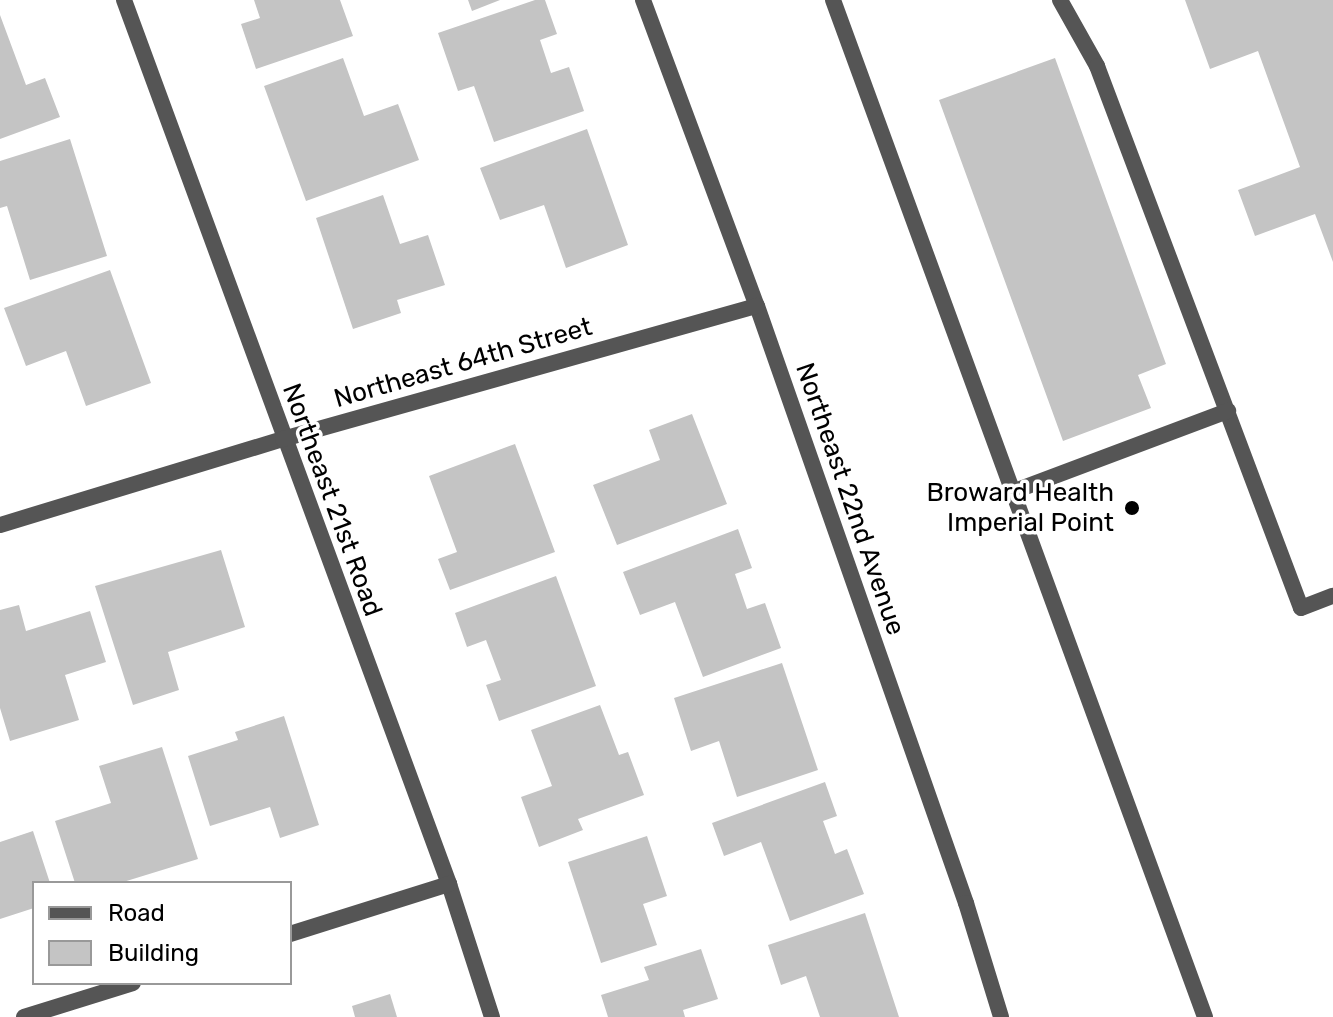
<!DOCTYPE html>
<style>
body{margin:0}
#map{position:relative;width:1333px;height:1017px;overflow:hidden;background:#fff;font-family:Rubik,sans-serif}
div>[style]{position:absolute}
.building>*{inset:0;background:#c4c4c4}
.lane>*{height:16px;margin:-8px;padding:0 8px;transform-origin:8px;border-radius:8px;background:#555}
.street>*{height:16px;margin:-8px;padding:0 8px;transform-origin:8px;border-radius:8px;background:#555}
.dots>*{width:22px;height:22px;translate:-50% -50%;box-sizing:border-box;border:4px solid #fff;border-radius:50%}
span{translate:-50% -50%;white-space:nowrap;text-align:center;line-height:1.15;-webkit-text-stroke:7px #fff;paint-order:stroke}
.street-label{font-size:26px;color:#000}
.poi-label{font-size:26px;color:#000}
.right{translate:-100% -50%;text-align:right}
.legend{position:absolute;left:32px;top:881px;width:260px;height:104px;box-sizing:border-box;background:#fff;border:2px solid #999;margin:0;padding:10px 14px;list-style:none;font-size:24px;color:#000}
.legend li{display:flex;align-items:center;gap:16px;height:40px}
.legend b{width:40px;border:2px solid #999}
</style>
<div id="map">
<div class="building">
<div style="clip-path:polygon(254px 0,340px 0,353px 36px,256px 69px,241px 24px,260px 18px)"></div>
<div style="clip-path:polygon(468px 0,500px 0,472px 11px)"></div>
<div style="clip-path:polygon(535px 0,545px 0,557px 34px,540px 40px,551px 73px,569px 67px,584px 111px,494px 142px,474px 86px,458px 91px,438px 33px)"></div>
<div style="clip-path:polygon(1185px 0,1333px 0,1333px 262px,1315px 214px,1255px 236px,1238px 190px,1300px 167px,1258px 51px,1210px 69px)"></div>
<div style="clip-path:polygon(0 15px,26px 85px,45px 78px,60px 117px,0 139px)"></div>
<div style="clip-path:polygon(343px 58px,364px 116px,398px 104px,419px 160px,306px 201px,264px 86px)"></div>
<div style="clip-path:polygon(1055px 58px,1166px 364px,1138px 375px,1151px 408px,1063px 441px,939px 100px)"></div>
<div style="clip-path:polygon(587px 129px,628px 245px,566px 268px,544px 205px,500px 220px,480px 168px)"></div>
<div style="clip-path:polygon(70px 139px,107px 256px,30px 280px,7px 206px,0 208px,0 161px)"></div>
<div style="clip-path:polygon(383px 195px,400px 244px,428px 235px,445px 285px,397px 300px,401px 313px,353px 329px,316px 218px)"></div>
<div style="clip-path:polygon(110px 270px,151px 383px,86px 406px,66px 351px,26px 366px,4px 308px)"></div>
<div style="clip-path:polygon(692px 414px,727px 504px,617px 545px,593px 485px,660px 460px,649px 430px)"></div>
<div style="clip-path:polygon(515px 444px,555px 552px,450px 590px,438px 559px,457px 552px,429px 476px)"></div>
<div style="clip-path:polygon(738px 529px,752px 568px,735px 574px,747px 609px,765px 603px,781px 648px,703px 677px,675px 602px,640px 615px,623px 572px)"></div>
<div style="clip-path:polygon(221px 550px,245px 627px,168px 652px,179px 690px,133px 705px,95px 586px)"></div>
<div style="clip-path:polygon(556px 576px,596px 686px,499px 721px,486px 685px,501px 680px,486px 640px,467px 647px,455px 613px)"></div>
<div style="clip-path:polygon(19px 605px,26px 631px,90px 611px,106px 662px,65px 675px,79px 720px,10px 741px,0 708px,0 610px)"></div>
<div style="clip-path:polygon(782px 663px,818px 770px,737px 797px,719px 741px,691px 751px,674px 698px)"></div>
<div style="clip-path:polygon(600px 705px,619px 755px,628px 752px,644px 795px,578px 819px,583px 830px,539px 847px,521px 797px,552px 786px,531px 730px)"></div>
<div style="clip-path:polygon(284px 716px,319px 825px,280px 838px,270px 807px,210px 826px,188px 756px,238px 740px,235px 732px)"></div>
<div style="clip-path:polygon(162px 747px,198px 859px,120px 883px,75px 883px,55px 821px,111px 803px,99px 766px)"></div>
<div style="clip-path:polygon(825px 782px,837px 816px,823px 821px,835px 854px,847px 849px,864px 894px,790px 921px,761px 842px,724px 856px,712px 823px)"></div>
<div style="clip-path:polygon(33px 831px,50px 883px,34px 883px,34px 908px,0 919px,0 842px)"></div>
<div style="clip-path:polygon(647px 836px,667px 896px,643px 904px,657px 945px,601px 963px,568px 862px)"></div>
<div style="clip-path:polygon(865px 913px,899px 1017px,820px 1017px,806px 976px,781px 985px,768px 945px)"></div>
<div style="clip-path:polygon(701px 949px,718px 999px,683px 1010px,685px 1017px,608px 1017px,601px 995px,649px 980px,644px 967px)"></div>
<div style="clip-path:polygon(390px 994px,397px 1017px,355px 1017px,352px 1006px)"></div>
</div>
<div class="lane">
<div style="left:833px;top:0;width:1083px;rotate:69.91deg"></div>
<div style="left:1060px;top:0;width:76px;rotate:60.7deg"></div>
<div style="left:1097px;top:66px;width:579px;rotate:69.37deg"></div>
<div style="left:1301px;top:608px;width:34px;rotate:-21deg"></div>
<div style="left:1012px;top:492px;width:231px;rotate:-20.6deg"></div>
</div>
<div class="street">
<div style="left:124px;top:0;width:942px;rotate:69.81deg"></div>
<div style="left:449px;top:884px;width:140px;rotate:72.1deg"></div>
<div style="left:643px;top:0;width:327px;rotate:69.6deg"></div>
<div style="left:757px;top:306px;width:633px;rotate:70.71deg"></div>
<div style="left:966px;top:903px;width:119px;rotate:72.9deg"></div>
<div style="left:0;top:525px;width:296px;rotate:-16.9deg"></div>
<div style="left:283px;top:439px;width:492px;rotate:-15.7deg"></div>
<div style="left:290px;top:934px;width:167px;rotate:-17.5deg"></div>
<div style="left:24px;top:1017px;width:114px;rotate:-17.3deg"></div>
</div>
<div class="dots">
<div style="left:1132px;top:508px;background:#000"></div>
</div>
<div class="street-label">
<span style="left:463px;top:363px;rotate:-16deg">Northeast 64th Street</span>
<span style="left:850px;top:499px;rotate:71deg">Northeast 22nd Avenue</span>
<span style="left:332px;top:500px;rotate:70deg">Northeast 21st Road</span>
</div>
<div class="poi-label">
<span class="right" style="left:1114px;top:508px">Broward Health<br>Imperial Point</span>
</div>
<ul class="legend">
<li><b style="height:10px;background:#555"></b>Road</li>
<li><b style="height:22px;background:#c4c4c4"></b>Building</li>
</ul>
</div>
